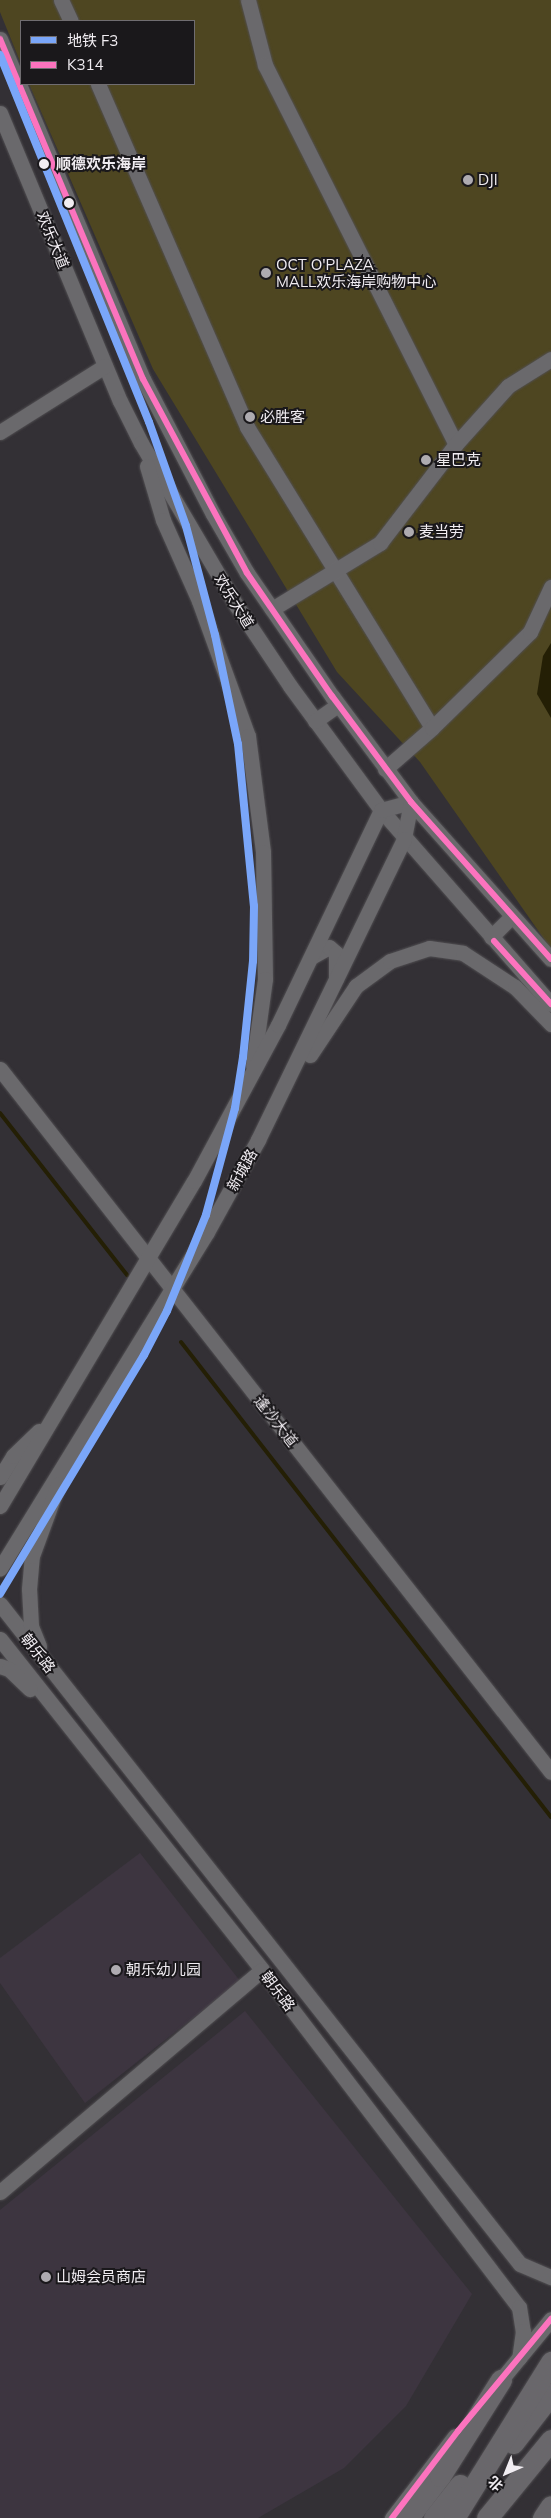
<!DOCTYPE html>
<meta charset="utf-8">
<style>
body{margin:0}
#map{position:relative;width:551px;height:2518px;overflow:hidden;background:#333035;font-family:Mulish,"Noto Sans SC",sans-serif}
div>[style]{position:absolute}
.built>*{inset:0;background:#3d3540}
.green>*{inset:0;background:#4e4621}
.water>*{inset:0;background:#241f05}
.stream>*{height:4px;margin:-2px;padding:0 2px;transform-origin:2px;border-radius:2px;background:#241f05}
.roads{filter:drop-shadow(0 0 1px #514f52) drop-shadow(0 0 1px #514f52)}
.minor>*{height:15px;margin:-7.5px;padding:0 7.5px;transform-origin:7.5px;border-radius:7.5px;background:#6a696c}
.highway>*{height:21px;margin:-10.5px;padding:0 10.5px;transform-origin:10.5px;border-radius:10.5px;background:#69676b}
.bus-1>*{height:6px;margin:-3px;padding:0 3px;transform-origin:3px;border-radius:3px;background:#fc73be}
.metro-1>*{height:8px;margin:-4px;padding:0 4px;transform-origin:4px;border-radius:4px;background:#7aa6f9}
.dots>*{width:14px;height:14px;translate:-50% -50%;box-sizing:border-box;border:2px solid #1a181b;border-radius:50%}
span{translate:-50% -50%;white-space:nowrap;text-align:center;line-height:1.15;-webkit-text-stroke:4px #1a181b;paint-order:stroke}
.stop-label{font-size:15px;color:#f1edf2;font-weight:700}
.left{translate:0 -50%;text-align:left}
.poi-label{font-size:15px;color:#f1edf2}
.street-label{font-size:15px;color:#f1edf2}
.legend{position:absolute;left:20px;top:20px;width:175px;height:65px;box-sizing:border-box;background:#1a181b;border:1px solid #706d71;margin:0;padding:6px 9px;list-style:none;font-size:15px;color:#f1edf2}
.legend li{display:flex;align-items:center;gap:10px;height:25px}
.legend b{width:25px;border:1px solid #706d71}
.north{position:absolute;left:481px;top:2448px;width:50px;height:50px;-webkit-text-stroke:4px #1a181b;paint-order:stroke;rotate:224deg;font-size:14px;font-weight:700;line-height:20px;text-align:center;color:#f1edf2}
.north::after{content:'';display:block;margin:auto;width:18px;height:22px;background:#f1edf2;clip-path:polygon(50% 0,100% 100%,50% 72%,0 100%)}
</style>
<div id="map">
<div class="built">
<div style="clip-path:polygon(140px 1853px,240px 1981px,85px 2103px,0 1983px,0 1958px)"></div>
<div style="clip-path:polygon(245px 2011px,472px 2294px,406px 2406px,344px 2468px,258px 2518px,0 2518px,0 2210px)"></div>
</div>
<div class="green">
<div style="clip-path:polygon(0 0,551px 0,551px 949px,420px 762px,337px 672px,153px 369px,29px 84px,194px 84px,194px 21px,21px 21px,21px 64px,0 12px)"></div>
</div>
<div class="water">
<div style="clip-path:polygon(551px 643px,551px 718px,537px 694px,543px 656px)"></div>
</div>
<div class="stream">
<div style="left:0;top:1113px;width:206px;rotate:51.9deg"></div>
<div style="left:181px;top:1342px;width:602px;rotate:52.08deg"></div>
</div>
<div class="roads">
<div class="minor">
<div style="left:61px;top:0;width:23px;rotate:65deg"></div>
<div style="left:248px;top:0;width:67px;rotate:75.3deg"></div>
<div style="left:265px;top:65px;width:424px;rotate:63.3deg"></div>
<div style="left:0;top:39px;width:369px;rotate:67.2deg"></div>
<div style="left:143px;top:379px;width:152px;rotate:62.6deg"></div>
<div style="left:213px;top:514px;width:68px;rotate:60deg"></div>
<div style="left:247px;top:573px;width:150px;rotate:55.4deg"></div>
<div style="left:332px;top:696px;width:132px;rotate:53.3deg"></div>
<div style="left:411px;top:802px;width:210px;rotate:48.3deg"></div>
<div style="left:98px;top:84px;width:374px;rotate:66.5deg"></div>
<div style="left:247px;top:427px;width:353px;rotate:58.4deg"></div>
<div style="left:0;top:113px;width:312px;rotate:67.4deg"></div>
<div style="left:120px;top:401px;width:47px;rotate:63.4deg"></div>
<div style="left:141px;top:443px;width:188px;rotate:59.6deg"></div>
<div style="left:236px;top:605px;width:97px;rotate:56.3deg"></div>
<div style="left:290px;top:686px;width:154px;rotate:53.7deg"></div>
<div style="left:381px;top:810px;width:258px;rotate:48.8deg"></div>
<div style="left:0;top:432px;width:124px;rotate:-32.2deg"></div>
<div style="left:147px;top:466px;width:56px;rotate:73.5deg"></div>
<div style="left:163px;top:520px;width:89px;rotate:66deg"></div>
<div style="left:199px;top:601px;width:144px;rotate:70.1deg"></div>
<div style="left:248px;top:736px;width:117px;rotate:82.6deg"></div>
<div style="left:263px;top:852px;width:127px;rotate:89.1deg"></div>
<div style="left:265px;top:979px;width:87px;rotate:97.9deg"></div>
<div style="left:272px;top:609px;width:127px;rotate:-31.4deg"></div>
<div style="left:380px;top:543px;width:125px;rotate:-52.5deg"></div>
<div style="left:456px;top:444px;width:78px;rotate:-48.1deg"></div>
<div style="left:508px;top:386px;width:51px;rotate:-32.1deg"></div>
<div style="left:315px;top:721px;width:28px;rotate:-35deg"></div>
<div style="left:385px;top:769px;width:62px;rotate:-41.1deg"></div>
<div style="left:432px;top:728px;width:137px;rotate:-44.4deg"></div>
<div style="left:530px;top:632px;width:50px;rotate:-65deg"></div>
<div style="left:491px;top:937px;width:28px;rotate:-45deg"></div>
<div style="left:313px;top:956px;width:18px;rotate:-29deg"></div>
<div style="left:329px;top:947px;width:9px;rotate:41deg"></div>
<div style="left:336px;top:953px;width:26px;rotate:90deg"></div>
<div style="left:310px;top:1055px;width:83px;rotate:-56.3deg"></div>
<div style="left:356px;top:986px;width:42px;rotate:-36.3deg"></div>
<div style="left:390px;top:961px;width:41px;rotate:-18.4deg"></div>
<div style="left:429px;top:948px;width:34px;rotate:8deg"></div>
<div style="left:463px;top:953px;width:62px;rotate:33.2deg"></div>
<div style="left:515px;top:987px;width:52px;rotate:45.8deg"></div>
<div style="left:0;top:1069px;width:893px;rotate:51.91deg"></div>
<div style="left:0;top:1477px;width:25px;rotate:-58deg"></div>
<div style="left:13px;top:1456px;width:36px;rotate:-44deg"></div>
<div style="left:0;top:1506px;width:378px;rotate:-59.2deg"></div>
<div style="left:194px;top:1181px;width:177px;rotate:-61.7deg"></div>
<div style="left:278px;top:1025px;width:238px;rotate:-64.4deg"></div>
<div style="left:381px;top:810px;width:31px;rotate:-15deg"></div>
<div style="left:411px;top:802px;width:38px;rotate:101deg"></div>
<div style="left:404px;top:839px;width:335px;rotate:115.9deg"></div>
<div style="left:258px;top:1140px;width:105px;rotate:119deg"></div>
<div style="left:207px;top:1232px;width:395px;rotate:121.6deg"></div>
<div style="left:0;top:1604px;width:840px;rotate:51.77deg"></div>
<div style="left:520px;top:2264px;width:34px;rotate:23deg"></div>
<div style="left:0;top:1639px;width:422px;rotate:51.6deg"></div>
<div style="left:262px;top:1970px;width:424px;rotate:52.7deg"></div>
<div style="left:519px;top:2307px;width:24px;rotate:81deg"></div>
<div style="left:523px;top:2331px;width:27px;rotate:98deg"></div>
<div style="left:39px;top:1646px;width:22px;rotate:-112deg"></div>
<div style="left:31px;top:1626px;width:37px;rotate:-93deg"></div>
<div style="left:29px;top:1589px;width:33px;rotate:-85deg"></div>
<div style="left:32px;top:1556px;width:76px;rotate:-69.9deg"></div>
<div style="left:0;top:1666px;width:9px;rotate:18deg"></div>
<div style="left:9px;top:1669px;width:29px;rotate:44deg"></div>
<div style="left:0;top:2192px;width:343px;rotate:-40.3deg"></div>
<div style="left:495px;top:2387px;width:88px;rotate:-50.5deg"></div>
<div style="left:392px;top:2518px;width:103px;rotate:-52.5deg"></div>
</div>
<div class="highway">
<div style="left:513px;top:2443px;width:62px;rotate:-52.2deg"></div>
<div style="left:408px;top:2518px;width:53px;rotate:-52.7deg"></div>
<div style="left:440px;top:2476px;width:114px;rotate:-57.6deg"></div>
<div style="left:434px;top:2518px;width:42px;rotate:-51.8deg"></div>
<div style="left:454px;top:2518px;width:184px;rotate:-58.1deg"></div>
<div style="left:487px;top:2518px;width:101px;rotate:-50.6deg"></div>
<div style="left:543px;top:2518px;width:14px;rotate:-56deg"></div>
</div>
</div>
<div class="bus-1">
<div style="left:0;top:39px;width:369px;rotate:67.2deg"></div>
<div style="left:143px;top:379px;width:220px;rotate:61.8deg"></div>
<div style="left:247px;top:573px;width:150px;rotate:55.4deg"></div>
<div style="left:332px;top:696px;width:132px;rotate:53.3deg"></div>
<div style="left:411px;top:802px;width:210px;rotate:48.3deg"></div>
<div style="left:494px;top:941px;width:85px;rotate:47.9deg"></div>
<div style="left:392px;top:2518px;width:109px;rotate:-52.8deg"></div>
<div style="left:458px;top:2431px;width:146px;rotate:-50.3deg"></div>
</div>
<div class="metro-1">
<div style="left:0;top:55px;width:396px;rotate:67.9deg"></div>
<div style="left:149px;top:422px;width:110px;rotate:70.4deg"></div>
<div style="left:186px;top:526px;width:113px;rotate:75.1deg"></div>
<div style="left:215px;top:635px;width:111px;rotate:78.1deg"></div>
<div style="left:238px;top:744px;width:163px;rotate:84.4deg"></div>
<div style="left:254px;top:906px;width:55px;rotate:91deg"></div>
<div style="left:253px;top:961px;width:97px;rotate:95.9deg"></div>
<div style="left:243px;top:1057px;width:52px;rotate:98.9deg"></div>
<div style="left:235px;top:1108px;width:111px;rotate:105.2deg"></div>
<div style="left:206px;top:1215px;width:104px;rotate:112.1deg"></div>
<div style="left:167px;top:1311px;width:50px;rotate:117.6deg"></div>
<div style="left:144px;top:1355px;width:279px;rotate:121.1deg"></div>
</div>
<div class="dots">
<div style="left:44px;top:164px;background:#f1edf2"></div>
<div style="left:468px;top:180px;background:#aeabb0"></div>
<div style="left:69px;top:203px;background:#f1edf2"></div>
<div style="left:266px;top:273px;background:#aeabb0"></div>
<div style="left:250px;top:417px;background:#aeabb0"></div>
<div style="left:426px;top:460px;background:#aeabb0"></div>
<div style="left:409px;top:532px;background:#aeabb0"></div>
<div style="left:116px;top:1970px;background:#aeabb0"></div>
<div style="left:46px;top:2277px;background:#aeabb0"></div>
</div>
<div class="stop-label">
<span class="left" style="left:56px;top:164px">顺德欢乐海岸</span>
</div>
<div class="poi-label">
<span class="left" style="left:478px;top:180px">DJI</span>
<span class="left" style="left:276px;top:273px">OCT O'PLAZA<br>MALL欢乐海岸购物中心</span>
<span class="left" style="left:260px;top:417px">必胜客</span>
<span class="left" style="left:436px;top:460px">星巴克</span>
<span class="left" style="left:419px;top:532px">麦当劳</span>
<span class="left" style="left:126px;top:1970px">朝乐幼儿园</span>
<span class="left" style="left:56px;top:2277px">山姆会员商店</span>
</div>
<div class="street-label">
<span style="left:53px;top:240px;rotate:68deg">欢乐大道</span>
<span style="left:234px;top:601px;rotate:58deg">欢乐大道</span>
<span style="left:242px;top:1170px;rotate:-61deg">新城路</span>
<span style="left:276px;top:1421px;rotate:52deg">逢沙大道</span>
<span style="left:38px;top:1653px;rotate:52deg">朝乐路</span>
<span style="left:278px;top:1991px;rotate:53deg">朝乐路</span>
</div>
<ul class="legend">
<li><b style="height:6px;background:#7aa6f9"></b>地铁 F3</li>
<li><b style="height:6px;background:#fc73be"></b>K314</li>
</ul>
<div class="north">北</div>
</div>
